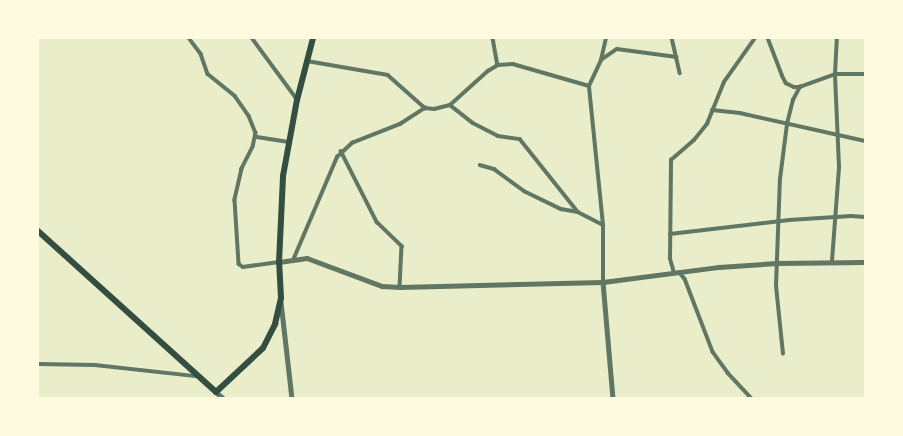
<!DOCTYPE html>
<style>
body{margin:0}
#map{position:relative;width:903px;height:436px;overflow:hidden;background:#e9edc9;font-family:Roboto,sans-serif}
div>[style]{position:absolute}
.minor>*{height:3.5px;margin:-1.75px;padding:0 1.75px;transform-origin:1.75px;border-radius:1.75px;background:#617663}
.tertiary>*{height:4.5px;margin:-2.25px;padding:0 2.25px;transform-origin:2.25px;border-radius:2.25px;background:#617663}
.trunk>*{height:6px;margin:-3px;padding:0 3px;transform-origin:3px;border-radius:3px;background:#344e41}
span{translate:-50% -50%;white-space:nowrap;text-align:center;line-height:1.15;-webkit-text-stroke:3px #fefae0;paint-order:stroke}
.frame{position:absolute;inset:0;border:39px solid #fefae0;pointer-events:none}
</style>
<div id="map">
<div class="minor">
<div style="left:189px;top:38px;width:20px;rotate:53deg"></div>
<div style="left:201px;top:54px;width:21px;rotate:71deg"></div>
<div style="left:208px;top:74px;width:35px;rotate:39deg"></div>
<div style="left:235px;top:96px;width:24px;rotate:55deg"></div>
<div style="left:249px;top:116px;width:18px;rotate:68deg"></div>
<div style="left:256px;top:133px;width:14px;rotate:102deg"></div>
<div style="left:253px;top:147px;width:25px;rotate:117deg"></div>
<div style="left:242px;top:169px;width:32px;rotate:103deg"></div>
<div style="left:235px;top:200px;width:64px;rotate:86.4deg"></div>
<div style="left:239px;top:264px;width:5px;rotate:37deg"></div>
<div style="left:243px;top:267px;width:36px;rotate:-8deg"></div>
<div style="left:252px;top:38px;width:76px;rotate:53.6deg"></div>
<div style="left:493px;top:38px;width:27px;rotate:80deg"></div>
<div style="left:672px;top:38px;width:36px;rotate:77deg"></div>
<div style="left:768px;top:38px;width:40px;rotate:69deg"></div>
<div style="left:782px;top:75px;width:9px;rotate:63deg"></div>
<div style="left:786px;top:83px;width:9px;rotate:27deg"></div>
<div style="left:794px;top:87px;width:6px"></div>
<div style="left:800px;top:87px;width:37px;rotate:-20deg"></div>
<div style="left:835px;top:74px;width:30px"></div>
<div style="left:601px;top:60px;width:19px;rotate:-35deg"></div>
<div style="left:617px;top:49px;width:60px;rotate:7.7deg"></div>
<div style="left:307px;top:61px;width:82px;rotate:9.8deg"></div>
<div style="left:388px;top:75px;width:50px;rotate:41.7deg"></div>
<div style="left:425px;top:108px;width:9px;rotate:6deg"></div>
<div style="left:434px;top:109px;width:16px;rotate:-14deg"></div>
<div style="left:450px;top:105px;width:51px;rotate:-41.8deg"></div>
<div style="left:488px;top:71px;width:12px;rotate:-31deg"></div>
<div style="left:498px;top:65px;width:15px;rotate:-4deg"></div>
<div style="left:513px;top:64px;width:79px;rotate:16.1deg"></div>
<div style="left:450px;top:105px;width:29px;rotate:38deg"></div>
<div style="left:473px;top:123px;width:28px;rotate:27deg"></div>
<div style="left:498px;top:136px;width:22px;rotate:8deg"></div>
<div style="left:520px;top:139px;width:93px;rotate:51.5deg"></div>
<div style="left:578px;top:212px;width:28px;rotate:27deg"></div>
<div style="left:712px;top:110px;width:28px;rotate:6deg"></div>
<div style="left:740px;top:113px;width:128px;rotate:12.6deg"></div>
<div style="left:257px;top:137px;width:32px;rotate:9deg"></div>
<div style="left:341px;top:151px;width:80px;rotate:63.1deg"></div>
<div style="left:377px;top:222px;width:35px;rotate:44deg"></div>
<div style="left:402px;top:246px;width:41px;rotate:92.8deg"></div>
<div style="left:480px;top:165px;width:15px;rotate:16deg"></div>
<div style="left:494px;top:169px;width:37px;rotate:36deg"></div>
<div style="left:524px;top:191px;width:41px;rotate:25.9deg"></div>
<div style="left:561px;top:209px;width:17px;rotate:10deg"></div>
<div style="left:670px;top:234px;width:120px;rotate:-6.7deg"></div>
<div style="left:789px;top:220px;width:62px;rotate:-3.7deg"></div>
<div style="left:851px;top:216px;width:14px;rotate:4deg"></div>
<div style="left:294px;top:258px;width:110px;rotate:-66.9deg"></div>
<div style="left:337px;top:157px;width:21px;rotate:-43deg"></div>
<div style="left:352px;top:143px;width:52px;rotate:-21.6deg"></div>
<div style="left:400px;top:124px;width:30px;rotate:-33deg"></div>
<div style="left:832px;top:261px;width:94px;rotate:-85.7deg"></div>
<div style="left:839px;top:167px;width:93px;rotate:-92.5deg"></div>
<div style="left:835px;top:74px;width:36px;rotate:-87deg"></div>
<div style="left:679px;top:272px;width:9px;rotate:49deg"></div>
<div style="left:685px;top:279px;width:78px;rotate:69deg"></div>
<div style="left:713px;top:352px;width:26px;rotate:54deg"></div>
<div style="left:728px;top:373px;width:34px;rotate:47deg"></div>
<div style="left:674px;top:273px;width:15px;rotate:-106deg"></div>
<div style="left:670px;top:259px;width:99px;rotate:-89.4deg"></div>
<div style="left:671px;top:160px;width:30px;rotate:-41deg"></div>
<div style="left:694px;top:140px;width:21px;rotate:-51deg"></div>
<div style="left:707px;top:124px;width:45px;rotate:-68deg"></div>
<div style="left:724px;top:82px;width:54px;rotate:-54.8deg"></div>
<div style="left:603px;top:282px;width:57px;rotate:-90deg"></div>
<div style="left:603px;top:225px;width:140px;rotate:-95.8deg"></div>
<div style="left:589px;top:86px;width:29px;rotate:-65deg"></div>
<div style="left:601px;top:60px;width:23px;rotate:-77deg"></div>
<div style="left:783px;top:354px;width:68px;rotate:-95.9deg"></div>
<div style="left:776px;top:286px;width:107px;rotate:-87.9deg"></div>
<div style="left:780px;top:179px;width:55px;rotate:-82.7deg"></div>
<div style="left:787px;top:124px;width:25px;rotate:-76deg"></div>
<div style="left:793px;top:100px;width:15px;rotate:-62deg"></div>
<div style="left:38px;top:364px;width:57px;rotate:1deg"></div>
<div style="left:95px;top:365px;width:101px;rotate:6.3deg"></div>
</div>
<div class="tertiary">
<div style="left:279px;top:262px;width:28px;rotate:-8deg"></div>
<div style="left:307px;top:258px;width:80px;rotate:20.5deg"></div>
<div style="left:382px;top:286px;width:18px;rotate:3deg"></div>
<div style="left:400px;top:287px;width:203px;rotate:-1.4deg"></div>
<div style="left:603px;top:282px;width:117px;rotate:-7.4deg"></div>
<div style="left:719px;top:267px;width:58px;rotate:-3.9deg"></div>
<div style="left:777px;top:263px;width:88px;rotate:-0.7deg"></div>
<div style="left:603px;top:282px;width:116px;rotate:85.1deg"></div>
<div style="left:281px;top:302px;width:97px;rotate:83.5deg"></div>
<div style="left:216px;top:392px;width:9px;rotate:41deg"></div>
</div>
<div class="trunk">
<div style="left:38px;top:231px;width:240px;rotate:42.1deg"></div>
<div style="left:216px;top:392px;width:64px;rotate:-43.1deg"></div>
<div style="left:263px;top:348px;width:27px;rotate:-63deg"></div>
<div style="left:275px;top:324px;width:27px;rotate:-77deg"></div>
<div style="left:281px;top:298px;width:36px;rotate:-93deg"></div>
<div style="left:279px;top:262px;width:86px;rotate:-87.3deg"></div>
<div style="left:283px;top:176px;width:77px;rotate:-79.6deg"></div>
<div style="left:297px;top:100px;width:64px;rotate:-75.5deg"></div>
</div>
<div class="frame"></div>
</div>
